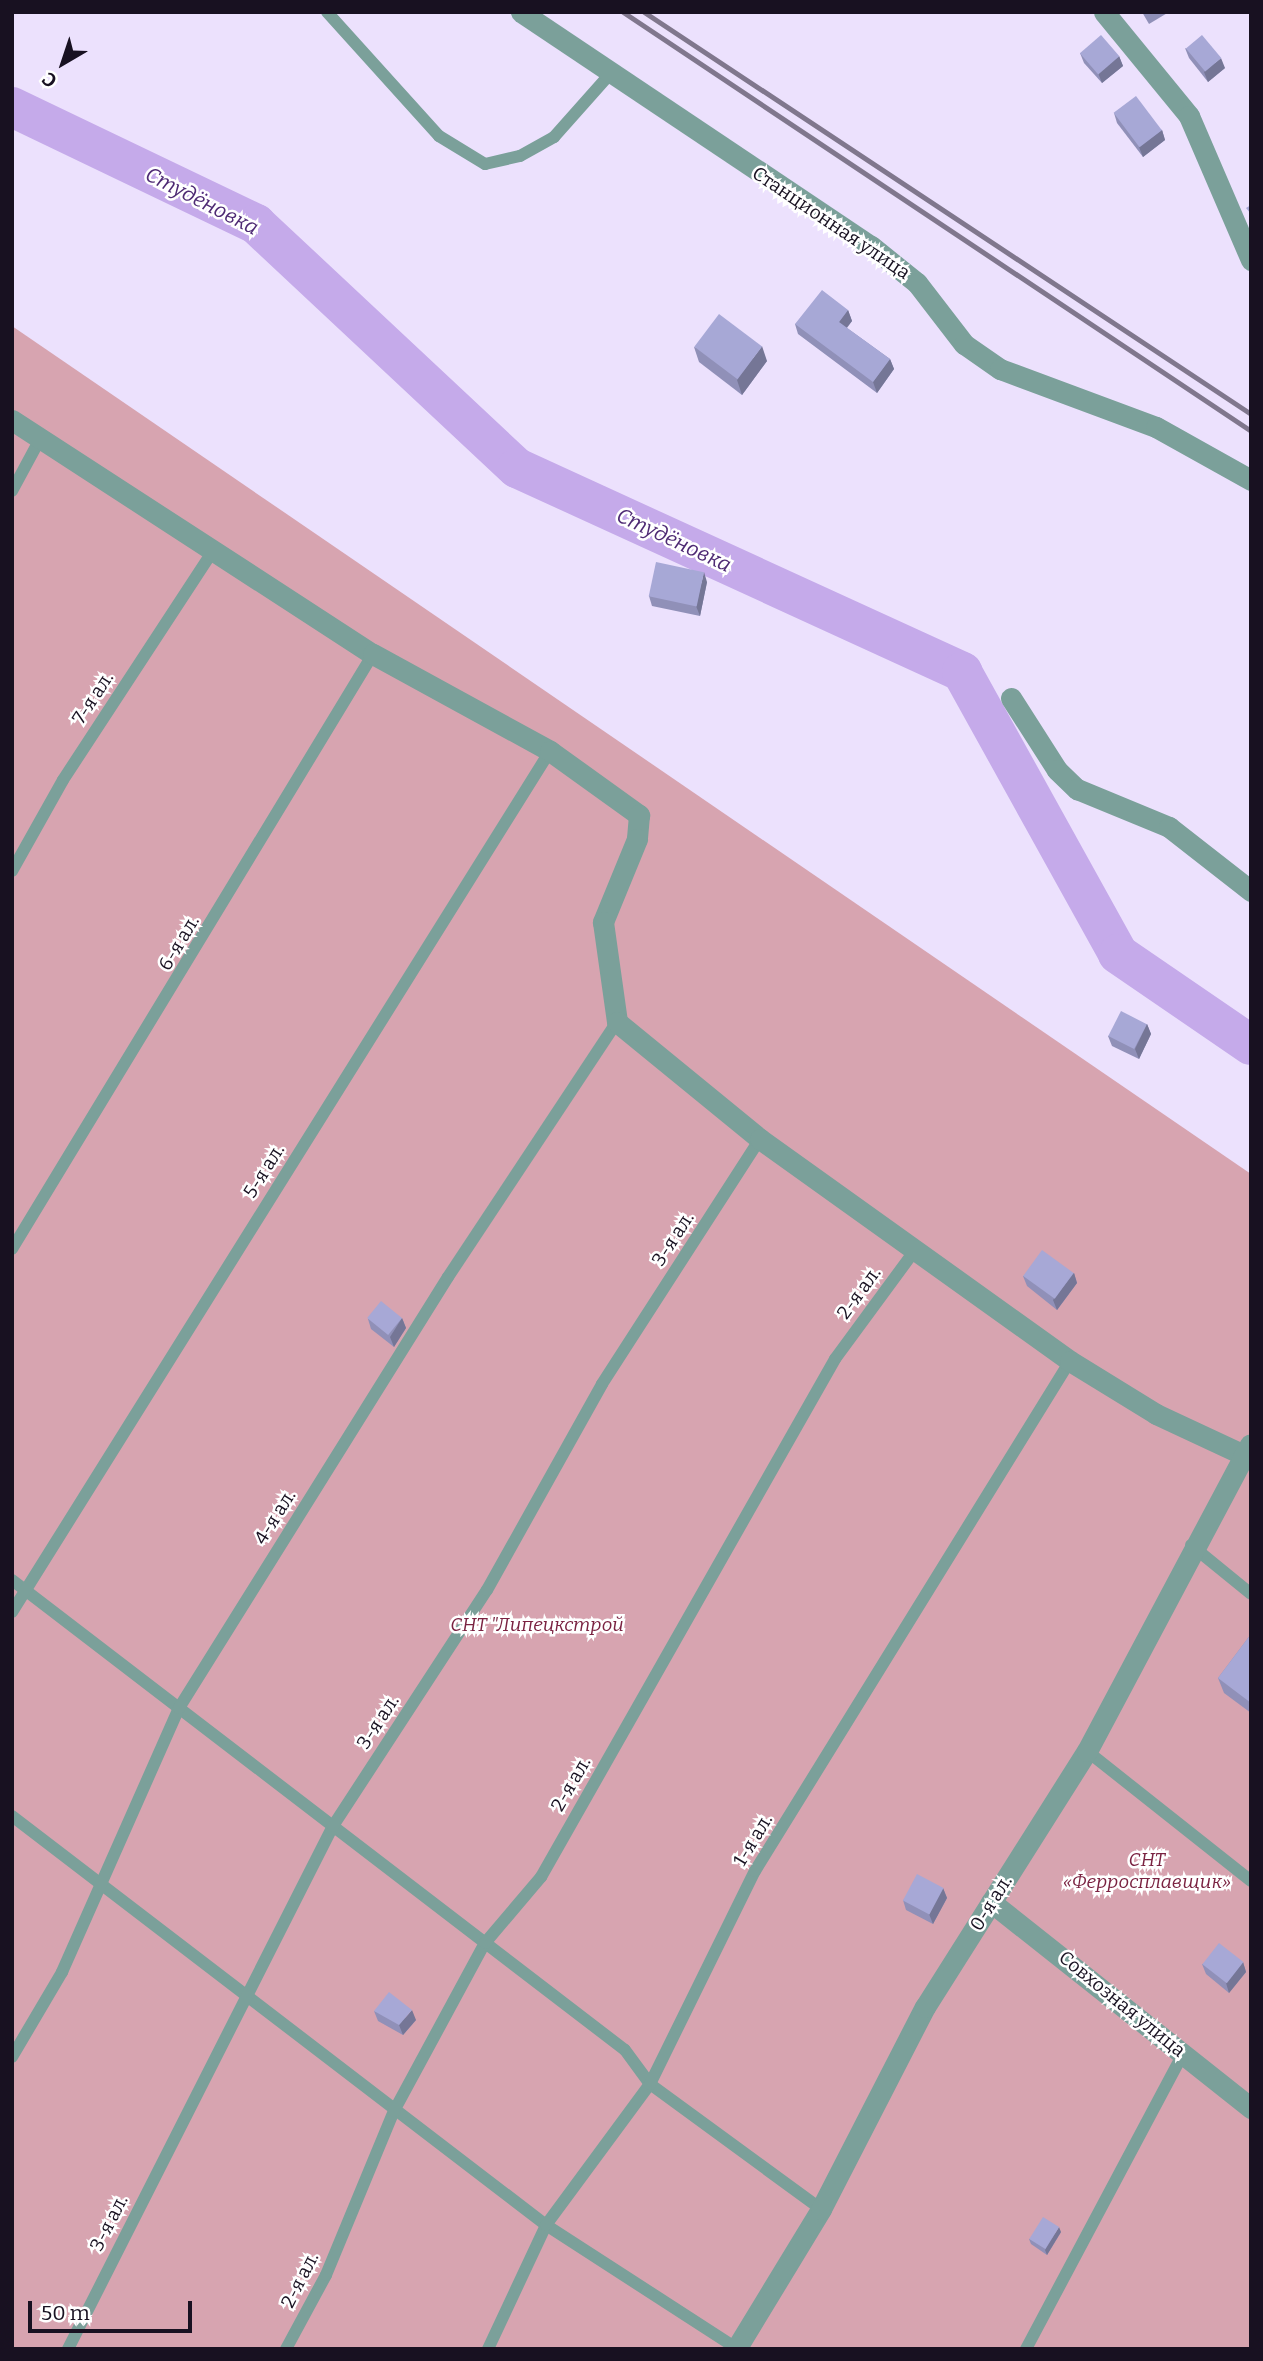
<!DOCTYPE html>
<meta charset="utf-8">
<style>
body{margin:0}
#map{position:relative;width:1263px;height:2361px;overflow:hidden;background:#ece1fd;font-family:Bitter,serif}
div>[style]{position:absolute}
.green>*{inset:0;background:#d7a4b0}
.river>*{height:40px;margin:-20px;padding:0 20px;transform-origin:20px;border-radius:20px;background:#c5aaea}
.lane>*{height:12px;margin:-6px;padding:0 6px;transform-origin:6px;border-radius:6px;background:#7ba09a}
.street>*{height:21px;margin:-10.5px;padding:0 10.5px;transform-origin:10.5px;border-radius:10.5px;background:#7ba09a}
.rail>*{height:5px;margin:-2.5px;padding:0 2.5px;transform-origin:2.5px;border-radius:2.5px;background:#80778d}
.wall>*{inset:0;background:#9090b8}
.shaded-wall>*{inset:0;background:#757696}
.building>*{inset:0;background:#a7a8d6;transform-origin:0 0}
span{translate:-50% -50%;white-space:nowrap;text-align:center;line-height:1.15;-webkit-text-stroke:5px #fff;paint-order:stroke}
.street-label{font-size:19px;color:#181121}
.park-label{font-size:19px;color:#7a2241;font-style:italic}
.water-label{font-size:21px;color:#4e2a74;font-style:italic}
.frame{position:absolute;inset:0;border:14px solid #181121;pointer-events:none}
.north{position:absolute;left:28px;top:28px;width:70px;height:70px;-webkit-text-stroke:5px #fff;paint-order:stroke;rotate:219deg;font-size:19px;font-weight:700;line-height:28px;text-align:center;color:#181121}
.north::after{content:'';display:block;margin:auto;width:24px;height:32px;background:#181121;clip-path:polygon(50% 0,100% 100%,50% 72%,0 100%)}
.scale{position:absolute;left:28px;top:2301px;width:164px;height:32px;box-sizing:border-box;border:4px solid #181121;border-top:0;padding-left:9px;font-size:21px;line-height:24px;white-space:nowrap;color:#181121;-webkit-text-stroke:5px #fff;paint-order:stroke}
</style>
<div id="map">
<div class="green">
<div style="clip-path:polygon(12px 326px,1251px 1174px,1251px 2349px,12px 2349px)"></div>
</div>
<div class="river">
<div style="left:12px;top:107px;width:271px;rotate:25.6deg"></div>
<div style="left:256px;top:224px;width:357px;rotate:43.1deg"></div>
<div style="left:517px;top:468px;width:490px;rotate:24.6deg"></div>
<div style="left:962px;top:672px;width:322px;rotate:61deg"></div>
<div style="left:1118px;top:954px;width:161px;rotate:34.4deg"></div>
</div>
<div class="lane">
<div style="left:327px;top:12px;width:167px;rotate:47.9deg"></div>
<div style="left:439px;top:136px;width:54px;rotate:31.3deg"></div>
<div style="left:485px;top:164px;width:36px;rotate:-13deg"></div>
<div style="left:520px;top:156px;width:39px;rotate:-29deg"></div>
<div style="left:554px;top:137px;width:83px;rotate:-48.4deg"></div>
<div style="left:12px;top:491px;width:59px;rotate:-61.7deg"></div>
<div style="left:12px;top:871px;width:104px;rotate:-60.7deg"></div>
<div style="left:63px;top:780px;width:274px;rotate:-56.8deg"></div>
<div style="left:12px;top:1249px;width:696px;rotate:-58.75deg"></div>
<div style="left:1191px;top:1545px;width:77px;rotate:39.2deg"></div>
<div style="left:12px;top:1580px;width:772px;rotate:37.48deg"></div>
<div style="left:625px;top:2050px;width:42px;rotate:53.7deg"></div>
<div style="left:650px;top:2084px;width:212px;rotate:36.2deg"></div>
<div style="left:12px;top:1612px;width:1015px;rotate:-58deg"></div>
<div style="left:1087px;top:1751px;width:209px;rotate:38.4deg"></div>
<div style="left:12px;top:1816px;width:673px;rotate:37.45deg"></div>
<div style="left:546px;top:2225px;width:226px;rotate:32.9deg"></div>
<div style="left:12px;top:2057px;width:99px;rotate:-59.5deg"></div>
<div style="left:62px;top:1972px;width:289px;rotate:-66.1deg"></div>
<div style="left:179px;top:1708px;width:508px;rotate:-58.03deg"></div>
<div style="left:448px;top:1277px;width:306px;rotate:-56.5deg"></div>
<div style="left:68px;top:2349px;width:586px;rotate:-63.13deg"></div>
<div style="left:333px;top:1826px;width:282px;rotate:-56.9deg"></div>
<div style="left:487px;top:1590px;width:236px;rotate:-60.8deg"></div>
<div style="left:602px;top:1384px;width:292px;rotate:-57.2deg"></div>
<div style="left:286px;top:2349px;width:84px;rotate:-61.6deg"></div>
<div style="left:326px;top:2275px;width:178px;rotate:-67.5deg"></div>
<div style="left:394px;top:2111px;width:191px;rotate:-61.6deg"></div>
<div style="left:485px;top:1943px;width:87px;rotate:-49.7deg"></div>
<div style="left:541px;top:1877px;width:596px;rotate:-60.42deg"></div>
<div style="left:835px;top:1359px;width:135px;rotate:-53.7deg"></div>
<div style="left:488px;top:2349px;width:137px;rotate:-64.9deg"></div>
<div style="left:546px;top:2225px;width:175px;rotate:-53.6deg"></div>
<div style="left:650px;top:2084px;width:237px;rotate:-63.8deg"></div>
<div style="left:755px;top:1871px;width:599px;rotate:-58.3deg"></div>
<div style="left:1026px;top:2349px;width:334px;rotate:-62deg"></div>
</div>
<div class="street">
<div style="left:521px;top:12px;width:421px;rotate:33.8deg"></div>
<div style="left:871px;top:246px;width:59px;rotate:38.8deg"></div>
<div style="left:917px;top:283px;width:77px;rotate:52.4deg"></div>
<div style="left:964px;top:344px;width:44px;rotate:34.8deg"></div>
<div style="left:1000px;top:369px;width:166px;rotate:20.4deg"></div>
<div style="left:1156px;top:427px;width:109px;rotate:29.2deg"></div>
<div style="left:1104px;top:12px;width:134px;rotate:50.7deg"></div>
<div style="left:1189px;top:116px;width:157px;rotate:66.7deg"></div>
<div style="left:12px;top:420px;width:430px;rotate:33deg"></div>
<div style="left:373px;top:654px;width:202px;rotate:28.7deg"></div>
<div style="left:550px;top:751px;width:110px;rotate:35.7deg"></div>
<div style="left:639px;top:815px;width:24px;rotate:95deg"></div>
<div style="left:637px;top:839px;width:90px;rotate:112.3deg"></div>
<div style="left:603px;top:922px;width:101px;rotate:82deg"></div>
<div style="left:617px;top:1022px;width:185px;rotate:39.3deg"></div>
<div style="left:760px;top:1139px;width:381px;rotate:35.6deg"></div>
<div style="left:1070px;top:1361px;width:101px;rotate:31.6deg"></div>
<div style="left:1156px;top:1414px;width:97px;rotate:25deg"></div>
<div style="left:1011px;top:698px;width:85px;rotate:57.4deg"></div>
<div style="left:1057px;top:770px;width:28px;rotate:44deg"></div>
<div style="left:1077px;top:789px;width:100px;rotate:22.4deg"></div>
<div style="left:1169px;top:827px;width:104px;rotate:38deg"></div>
<div style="left:991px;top:1902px;width:332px;rotate:38.4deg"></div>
<div style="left:736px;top:2349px;width:164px;rotate:-58.7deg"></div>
<div style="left:821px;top:2209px;width:227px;rotate:-62.8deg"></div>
<div style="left:925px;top:2007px;width:303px;rotate:-57.7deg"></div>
<div style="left:1087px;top:1751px;width:347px;rotate:-62deg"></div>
</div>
<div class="rail">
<div style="left:623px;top:12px;width:755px;rotate:33.71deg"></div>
<div style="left:644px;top:12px;width:728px;rotate:33.52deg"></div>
</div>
<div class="wall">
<div style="clip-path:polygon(1142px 12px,1169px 12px,1149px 24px)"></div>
<div style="clip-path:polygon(1185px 48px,1225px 68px,1208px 82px,1189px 58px)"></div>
<div style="clip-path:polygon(1080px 53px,1119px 56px,1123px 66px,1102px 83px,1084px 63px)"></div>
<div style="clip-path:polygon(1114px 113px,1162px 130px,1165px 140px,1143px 157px,1117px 123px)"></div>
<div style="clip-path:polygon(848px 310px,852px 321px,847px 328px,890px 359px,894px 369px,877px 393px,798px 334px,795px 324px)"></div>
<div style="clip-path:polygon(694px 347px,767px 361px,742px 395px,699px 362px)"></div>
<div style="clip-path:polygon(707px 582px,700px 616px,652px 606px,649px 596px)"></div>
<div style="clip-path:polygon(1147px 1024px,1151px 1034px,1139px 1059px,1112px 1046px,1108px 1036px)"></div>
<div style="clip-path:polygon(1074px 1273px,1077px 1283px,1057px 1310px,1027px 1286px,1023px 1276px)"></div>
<div style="clip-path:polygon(402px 1318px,406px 1328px,394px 1347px,371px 1329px,368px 1319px)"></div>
<div style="clip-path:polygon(1251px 1634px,1251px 1713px,1224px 1693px,1218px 1678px)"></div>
<div style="clip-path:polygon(943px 1888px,947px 1898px,933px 1924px,906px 1910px,903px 1900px)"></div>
<div style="clip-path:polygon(1243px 1962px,1246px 1972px,1229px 1993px,1206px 1974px,1202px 1964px)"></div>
<div style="clip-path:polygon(374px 2011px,416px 2020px,403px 2035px,378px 2021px)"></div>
<div style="clip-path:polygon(1061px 2232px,1047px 2255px,1031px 2244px,1029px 2239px)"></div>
</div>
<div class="shaded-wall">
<div style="clip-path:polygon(1119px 56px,1123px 66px,1102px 83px,1098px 73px)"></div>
<div style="clip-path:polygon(1221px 58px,1225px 68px,1208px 82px,1204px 72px)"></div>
<div style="clip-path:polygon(1162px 130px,1165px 140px,1143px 157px,1139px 147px)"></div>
<div style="clip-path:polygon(848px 310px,852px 321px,843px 332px,839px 322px)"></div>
<div style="clip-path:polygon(762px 346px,767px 361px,742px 395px,737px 380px)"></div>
<div style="clip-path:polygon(890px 359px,894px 369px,877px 393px,873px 382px)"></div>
<div style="clip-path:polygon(704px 572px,707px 582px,700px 616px,696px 606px)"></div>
<div style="clip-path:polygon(1147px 1024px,1151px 1034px,1139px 1059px,1135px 1049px)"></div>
<div style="clip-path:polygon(1074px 1273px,1077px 1283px,1057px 1310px,1053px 1300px)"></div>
<div style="clip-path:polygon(402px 1318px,406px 1328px,394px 1347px,390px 1337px)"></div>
<div style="clip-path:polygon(943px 1888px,947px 1898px,933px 1924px,929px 1914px)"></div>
<div style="clip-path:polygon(1243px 1962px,1246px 1972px,1229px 1993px,1226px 1983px)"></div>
<div style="clip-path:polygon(412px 2010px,416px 2020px,403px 2035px,399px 2025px)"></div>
<div style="clip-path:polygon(1059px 2227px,1061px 2232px,1047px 2255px,1045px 2250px)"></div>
</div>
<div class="building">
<div style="left:1101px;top:35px;width:28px;height:28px;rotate:49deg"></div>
<div style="left:1202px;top:35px;width:30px;height:21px;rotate:50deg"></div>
<div style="left:1136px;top:96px;width:43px;height:28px;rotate:53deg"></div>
<div style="clip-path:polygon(1251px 205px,1251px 214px,1246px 208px)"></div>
<div style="clip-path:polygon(822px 290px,848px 310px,839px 322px,890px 359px,873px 382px,795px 324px)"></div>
<div style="left:719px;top:314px;width:54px;height:41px;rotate:37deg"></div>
<div style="left:656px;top:562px;width:49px;height:35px;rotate:12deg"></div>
<div style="left:1121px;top:1011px;width:29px;height:28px;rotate:27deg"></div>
<div style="left:1042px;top:1250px;width:39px;height:32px;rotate:36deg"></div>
<div style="left:381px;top:1301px;width:27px;height:22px;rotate:39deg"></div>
<div style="clip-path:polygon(1251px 1634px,1251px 1703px,1218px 1678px)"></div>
<div style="left:917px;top:1874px;width:30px;height:30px;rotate:28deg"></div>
<div style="left:1219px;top:1943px;width:31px;height:27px;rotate:38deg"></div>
<div style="clip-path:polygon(389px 1992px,412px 2010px,399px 2025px,374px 2011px)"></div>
<div style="left:1043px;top:2217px;width:19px;height:26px;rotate:32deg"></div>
</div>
<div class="street-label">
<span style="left:831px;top:223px;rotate:34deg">Станционная улица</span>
<span style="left:93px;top:698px;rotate:-57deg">7-я ал.</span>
<span style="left:179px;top:943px;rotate:-59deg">6-я ал.</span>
<span style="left:264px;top:1171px;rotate:-58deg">5-я ал.</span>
<span style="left:673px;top:1239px;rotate:-57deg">3-я ал.</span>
<span style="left:859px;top:1293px;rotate:-54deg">2-я ал.</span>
<span style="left:275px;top:1517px;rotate:-58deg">4-я ал.</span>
<span style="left:378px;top:1722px;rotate:-57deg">3-я ал.</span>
<span style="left:571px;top:1784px;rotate:-60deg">2-я ал.</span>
<span style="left:753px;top:1840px;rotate:-59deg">1-я ал.</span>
<span style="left:991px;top:1903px;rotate:-58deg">0-я ал.</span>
<span style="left:1122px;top:2004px;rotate:39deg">Совхозная улица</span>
<span style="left:109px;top:2223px;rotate:-63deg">3-я ал.</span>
<span style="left:300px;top:2280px;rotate:-63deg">2-я ал.</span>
</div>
<div class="park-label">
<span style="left:537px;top:1625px">СНТ "Липецкстрой</span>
<span style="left:1147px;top:1871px">СНТ<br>«Ферросплавщик»</span>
</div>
<div class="water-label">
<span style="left:202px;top:201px;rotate:27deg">Студёновка</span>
<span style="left:674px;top:540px;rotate:25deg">Студёновка</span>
</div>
<div class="frame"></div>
<div class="north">С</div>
<div class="scale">50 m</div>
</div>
